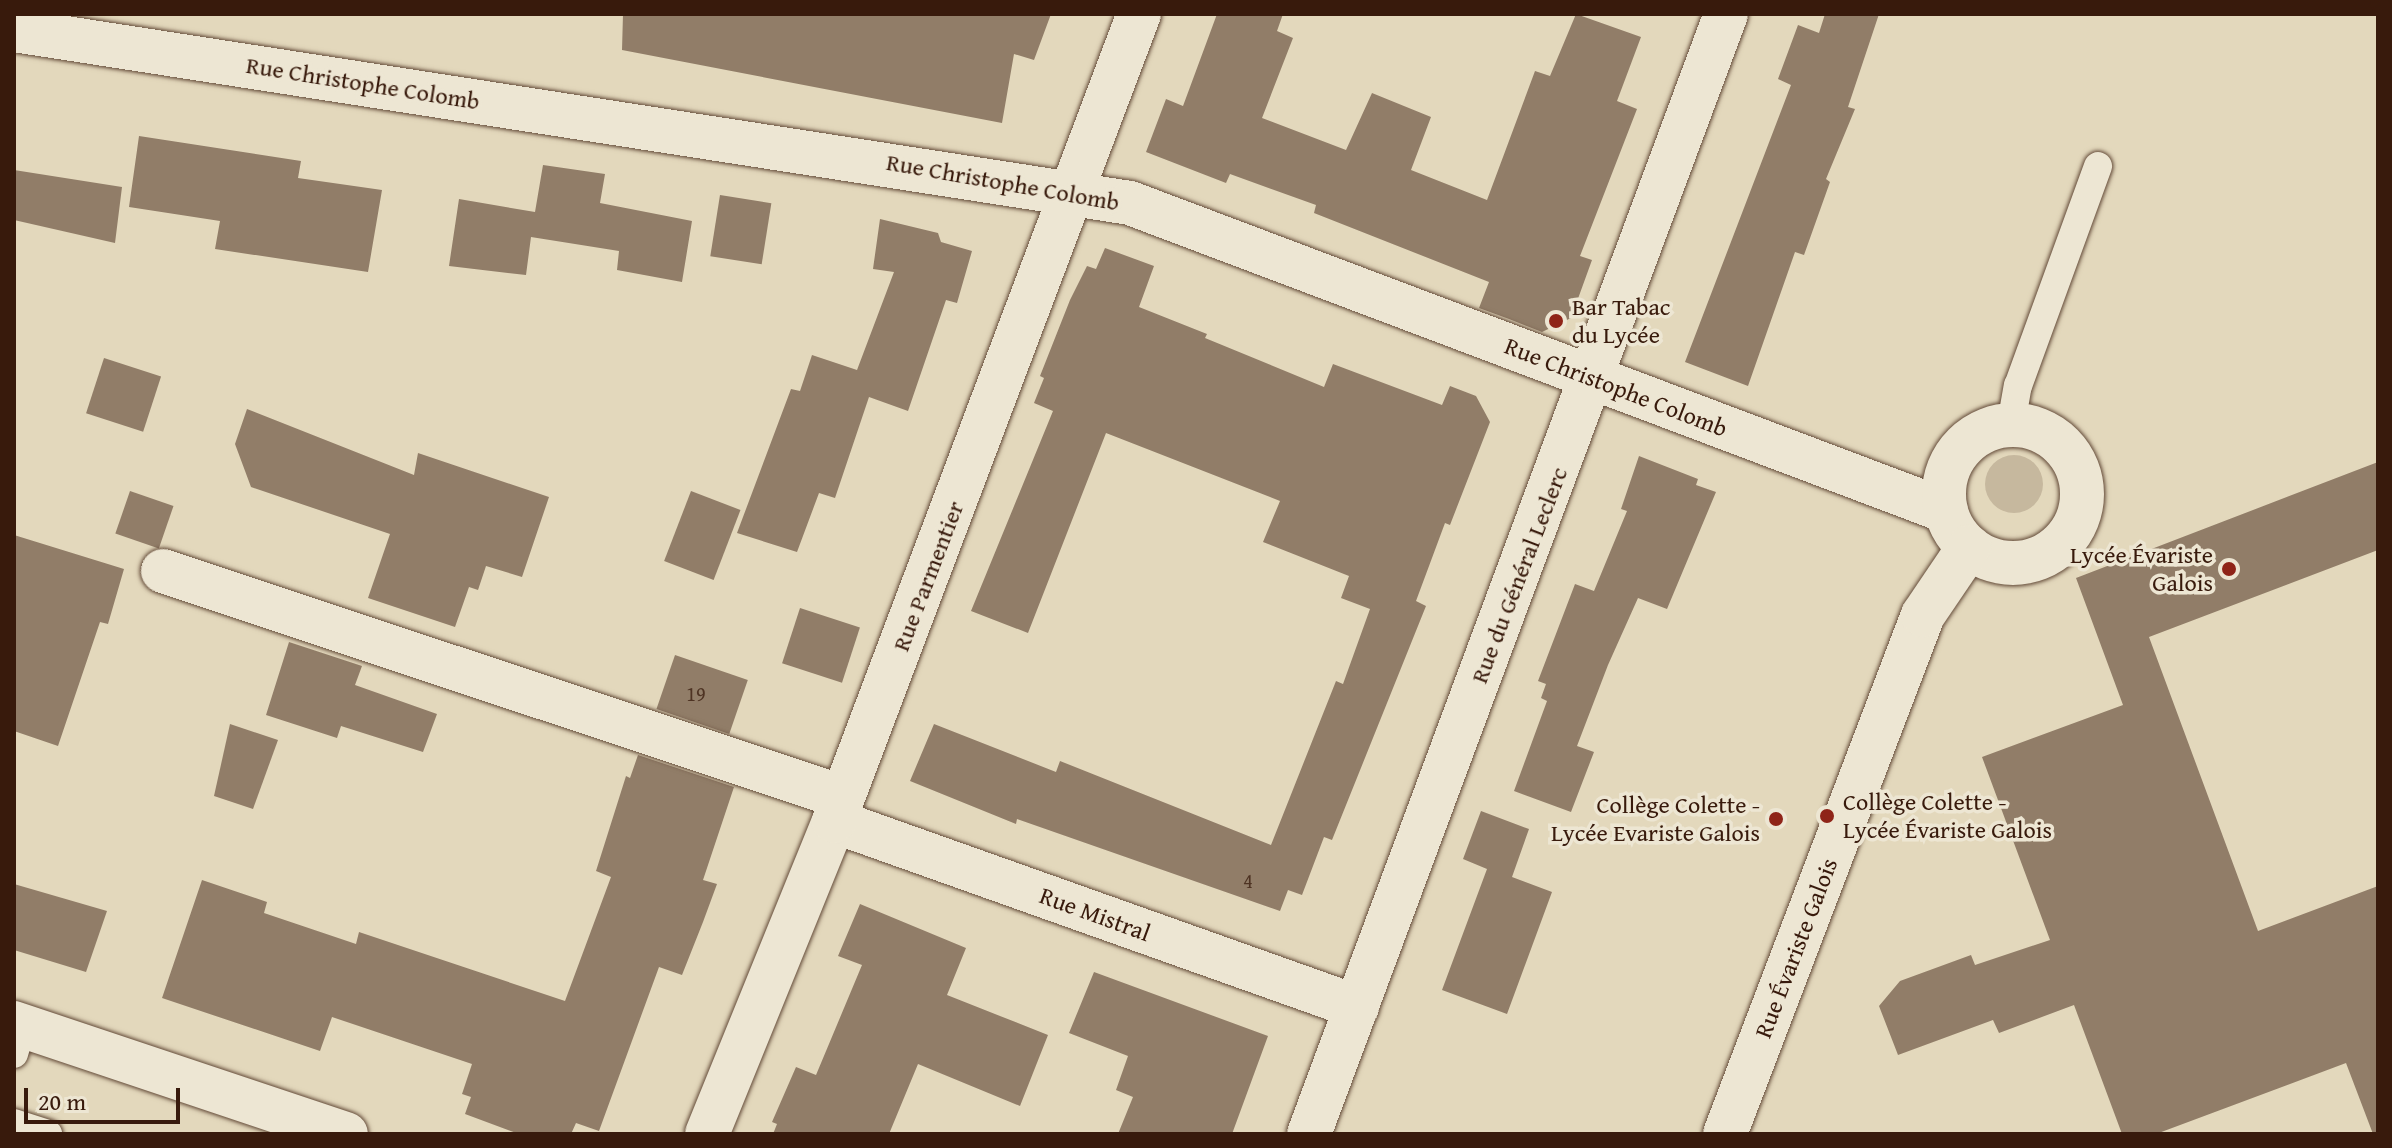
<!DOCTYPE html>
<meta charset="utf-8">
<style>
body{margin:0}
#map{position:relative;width:2392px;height:1148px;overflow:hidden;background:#e3d8bc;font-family:"Gentium Book Plus",serif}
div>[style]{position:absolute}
.green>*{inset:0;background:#c6b89e}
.round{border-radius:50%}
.building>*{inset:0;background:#917d68;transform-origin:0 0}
.roads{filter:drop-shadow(0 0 2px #634a38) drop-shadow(0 0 2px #634a38)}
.service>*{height:28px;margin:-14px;padding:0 14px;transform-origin:14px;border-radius:14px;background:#ede6d3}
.minor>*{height:44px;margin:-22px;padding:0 22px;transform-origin:22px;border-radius:22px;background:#ede6d3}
.minor>.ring{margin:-22px;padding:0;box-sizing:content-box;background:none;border:44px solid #ede6d3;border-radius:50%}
.dots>*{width:22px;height:22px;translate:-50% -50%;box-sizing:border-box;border:4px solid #ede6d3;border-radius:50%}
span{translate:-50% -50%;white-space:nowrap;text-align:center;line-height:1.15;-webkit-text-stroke:7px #ede6d3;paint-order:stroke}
.number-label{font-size:20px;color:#4e3323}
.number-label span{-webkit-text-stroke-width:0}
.street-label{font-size:24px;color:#381a0c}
.poi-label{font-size:24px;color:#381a0c}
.left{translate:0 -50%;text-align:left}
.right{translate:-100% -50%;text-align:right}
.frame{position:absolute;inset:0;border:16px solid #381a0c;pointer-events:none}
.scale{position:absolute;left:24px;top:1088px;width:156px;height:36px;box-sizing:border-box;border:4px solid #381a0c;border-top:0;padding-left:10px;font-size:24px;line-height:28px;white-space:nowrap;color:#381a0c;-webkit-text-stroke:6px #ede6d3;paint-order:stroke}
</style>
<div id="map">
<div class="green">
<div class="round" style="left:1985px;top:455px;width:58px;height:58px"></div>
</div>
<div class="building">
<div style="clip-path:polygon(623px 14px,1051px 14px,1034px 60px,1014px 54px,1002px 123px,622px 50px)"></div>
<div style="clip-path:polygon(1217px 14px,1283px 14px,1277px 31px,1293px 38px,1262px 118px,1346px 150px,1372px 93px,1431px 117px,1411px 170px,1487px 200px,1535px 71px,1550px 76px,1576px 14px,1641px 37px,1617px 101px,1637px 109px,1580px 256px,1592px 260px,1571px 318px,1542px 332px,1509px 319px,1479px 308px,1489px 282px,1314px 213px,1316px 205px,1230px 174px,1226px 183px,1146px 152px,1166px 99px,1183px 106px)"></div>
<div style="clip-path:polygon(1825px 14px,1879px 14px,1848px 107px,1855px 109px,1826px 179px,1830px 182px,1804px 255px,1795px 252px,1748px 386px,1685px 362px,1791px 85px,1778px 79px,1798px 25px,1819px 33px)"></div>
<div style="clip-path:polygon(139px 136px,301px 161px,298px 178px,382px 190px,368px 272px,215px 249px,220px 221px,129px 207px)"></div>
<div style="clip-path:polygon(543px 165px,605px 174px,600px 203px,692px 221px,682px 282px,617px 270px,619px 251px,531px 237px,526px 275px,449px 266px,459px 199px,535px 212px)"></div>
<div style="clip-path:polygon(14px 170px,122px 187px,115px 243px,14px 220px)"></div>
<div style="left:720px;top:195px;width:52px;height:62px;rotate:9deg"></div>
<div style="clip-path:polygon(880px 219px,938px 233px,941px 242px,972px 251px,957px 303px,946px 300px,908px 411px,869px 397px,835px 498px,819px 493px,797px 552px,737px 533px,791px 389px,800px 391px,812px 355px,857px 370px,894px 272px,873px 269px)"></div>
<div style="clip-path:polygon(1105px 248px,1154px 266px,1139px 307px,1207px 334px,1205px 338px,1324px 387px,1333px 364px,1442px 405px,1450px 386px,1476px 396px,1490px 422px,1450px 525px,1445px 523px,1416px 601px,1426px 606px,1332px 840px,1324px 837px,1302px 895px,1288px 890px,1280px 911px,1017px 819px,1016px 824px,910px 781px,934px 724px,1056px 772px,1060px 761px,1271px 845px,1336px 681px,1343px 684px,1370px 609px,1341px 598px,1349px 576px,1263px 542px,1280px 501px,1106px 433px,1028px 633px,971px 611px,1053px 411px,1034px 403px,1044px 378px,1040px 376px,1070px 300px,1087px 266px,1096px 269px)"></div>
<div style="left:104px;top:358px;width:60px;height:58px;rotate:18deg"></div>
<div style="clip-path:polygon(247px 409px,414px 475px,418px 453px,549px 497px,522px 577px,486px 566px,478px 590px,469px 587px,455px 627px,368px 598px,390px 534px,251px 487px,235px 444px)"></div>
<div style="clip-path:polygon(1639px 456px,1698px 479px,1696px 485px,1716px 492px,1667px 609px,1638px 598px,1608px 665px,1577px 746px,1594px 752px,1571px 812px,1514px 791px,1547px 701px,1541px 698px,1546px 684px,1538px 681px,1575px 584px,1594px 591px,1627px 511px,1621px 509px)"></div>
<div style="clip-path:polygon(2378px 462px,2378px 550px,2149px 637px,2258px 931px,2378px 886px,2378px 1134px,2373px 1134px,2346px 1063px,2156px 1134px,2122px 1134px,2074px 1005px,1999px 1033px,1993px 1020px,1898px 1055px,1879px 1006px,1900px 981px,1971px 955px,1975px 965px,2050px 940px,1982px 757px,2123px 705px,2076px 578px)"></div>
<div style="left:130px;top:491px;width:46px;height:45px;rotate:19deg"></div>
<div style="left:691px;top:491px;width:53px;height:75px;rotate:21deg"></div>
<div style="clip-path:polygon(14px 535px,124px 569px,108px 624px,100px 622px,58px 746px,14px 731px)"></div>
<div style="left:800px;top:608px;width:63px;height:58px;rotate:18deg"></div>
<div style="clip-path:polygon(289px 642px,362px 666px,355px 685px,437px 714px,423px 752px,341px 726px,337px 738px,266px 715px)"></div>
<div style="left:675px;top:655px;width:77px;height:57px;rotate:19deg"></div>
<div style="clip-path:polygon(230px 724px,278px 740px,253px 809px,214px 796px)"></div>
<div style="clip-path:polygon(638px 755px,734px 787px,703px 880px,717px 884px,703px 922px,682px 975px,659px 967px,599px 1131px,576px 1123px,571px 1134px,519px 1134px,465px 1114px,471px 1097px,462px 1094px,472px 1064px,332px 1017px,320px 1051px,162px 998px,202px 880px,267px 902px,264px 913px,356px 944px,359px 932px,565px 1001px,611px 877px,596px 871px,626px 776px,630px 778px)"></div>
<div style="clip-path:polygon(1481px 811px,1529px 829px,1512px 877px,1552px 892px,1507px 1014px,1442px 990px,1487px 869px,1463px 859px)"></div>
<div style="clip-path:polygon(14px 884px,107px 911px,86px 972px,14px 950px)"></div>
<div style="clip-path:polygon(860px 904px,966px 948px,947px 995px,1048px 1035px,1020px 1106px,918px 1064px,889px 1134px,773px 1134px,777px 1124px,772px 1122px,796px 1067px,816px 1075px,862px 965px,838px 956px)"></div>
<div style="clip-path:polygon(1094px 972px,1268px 1036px,1232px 1134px,1118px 1134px,1133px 1097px,1116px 1090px,1128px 1056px,1069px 1033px)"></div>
</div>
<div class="roads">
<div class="service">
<div style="left:2011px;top:424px;width:39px;rotate:-80deg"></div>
<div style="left:2018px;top:386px;width:234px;rotate:-70deg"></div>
<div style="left:14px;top:1054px;width:29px;rotate:-74deg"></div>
<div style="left:14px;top:1123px;width:36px;rotate:18deg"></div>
</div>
<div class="minor">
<div style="left:14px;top:30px;width:1129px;rotate:8.81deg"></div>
<div style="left:1130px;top:203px;width:872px;rotate:20.68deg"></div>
<div class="ring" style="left:1944px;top:425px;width:94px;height:94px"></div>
<div style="left:163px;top:571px;width:716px;rotate:18.41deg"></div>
<div style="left:834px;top:821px;width:555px;rotate:19.58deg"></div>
<div style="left:14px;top:1023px;width:350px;rotate:18.5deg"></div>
<div style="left:707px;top:1134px;width:338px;rotate:-67.9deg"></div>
<div style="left:834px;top:821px;width:863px;rotate:-69.3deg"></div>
<div style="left:1309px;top:1134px;width:1195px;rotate:-69.58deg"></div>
<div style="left:1725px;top:1134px;width:555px;rotate:-69.12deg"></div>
<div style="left:1923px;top:615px;width:82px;rotate:-55.9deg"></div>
</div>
</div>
<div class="dots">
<div style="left:1556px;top:321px;background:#8f2418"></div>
<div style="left:2229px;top:569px;background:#8f2418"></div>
<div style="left:1827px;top:816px;background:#8f2418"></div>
<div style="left:1776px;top:819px;background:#8f2418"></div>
</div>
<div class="number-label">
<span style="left:696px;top:693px">19</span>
<span style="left:1248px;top:880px">4</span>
</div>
<div class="street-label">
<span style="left:363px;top:83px;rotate:9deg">Rue Christophe Colomb</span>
<span style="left:1003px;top:182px;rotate:10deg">Rue Christophe Colomb</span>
<span style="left:1616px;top:387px;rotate:21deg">Rue Christophe Colomb</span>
<span style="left:1519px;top:575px;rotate:-69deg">Rue du Général Leclerc</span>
<span style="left:928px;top:576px;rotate:-69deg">Rue Parmentier</span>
<span style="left:1095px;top:914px;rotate:20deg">Rue Mistral</span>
<span style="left:1796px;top:948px;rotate:-69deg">Rue Évariste Galois</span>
</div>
<div class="poi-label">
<span class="left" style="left:1572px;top:321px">Bar Tabac<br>du Lycée</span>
<span class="right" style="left:2213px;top:569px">Lycée Évariste<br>Galois</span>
<span class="left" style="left:1843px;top:816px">Collège Colette -<br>Lycée Évariste Galois</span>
<span class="right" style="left:1760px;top:819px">Collège Colette -<br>Lycée Evariste Galois</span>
</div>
<div class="frame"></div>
<div class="scale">20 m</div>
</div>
